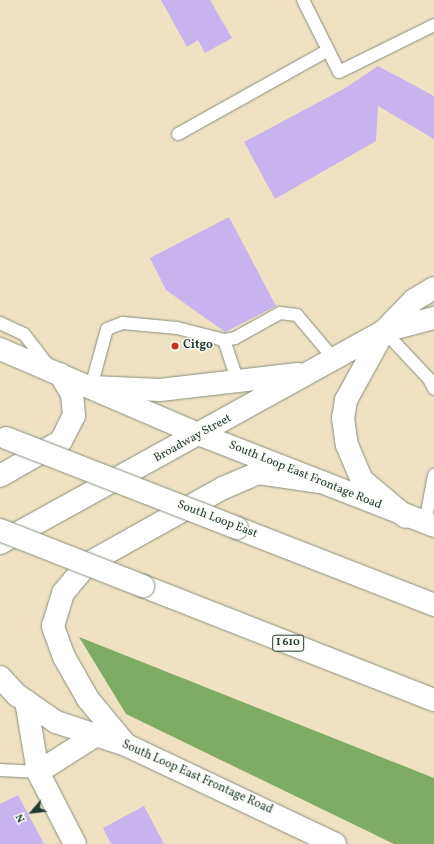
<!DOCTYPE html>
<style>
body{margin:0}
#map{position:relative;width:434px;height:844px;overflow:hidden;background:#efe2c3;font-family:Vollkorn,serif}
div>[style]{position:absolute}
.forest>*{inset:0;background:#7eac65}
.building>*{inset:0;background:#c7b3ed}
.roads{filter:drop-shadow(0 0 1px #87907c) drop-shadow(0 0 1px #87907c)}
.lane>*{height:12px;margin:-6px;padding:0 6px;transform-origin:6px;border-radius:6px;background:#fff}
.street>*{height:22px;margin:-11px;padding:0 11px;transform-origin:11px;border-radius:11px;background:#fff}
.secondary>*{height:22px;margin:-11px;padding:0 11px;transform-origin:11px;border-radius:11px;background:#fff}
.primary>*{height:22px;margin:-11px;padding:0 11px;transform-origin:11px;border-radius:11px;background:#fff}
.highway>*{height:22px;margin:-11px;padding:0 11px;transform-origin:11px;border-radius:11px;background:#fff}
.bridges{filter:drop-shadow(0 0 1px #87907c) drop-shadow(0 0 1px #87907c)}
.highway-bridge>*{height:22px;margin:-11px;padding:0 11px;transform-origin:11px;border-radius:11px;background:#fff}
.dots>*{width:11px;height:11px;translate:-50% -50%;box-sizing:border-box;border:2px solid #fdfcf7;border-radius:50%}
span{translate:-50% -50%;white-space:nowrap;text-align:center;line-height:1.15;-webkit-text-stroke:3px #fdfcf7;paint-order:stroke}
.shield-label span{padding:1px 3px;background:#fdfcf7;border:1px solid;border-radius:3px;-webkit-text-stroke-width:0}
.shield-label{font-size:11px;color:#1f3d34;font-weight:700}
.poi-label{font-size:12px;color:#1f3d34;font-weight:700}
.left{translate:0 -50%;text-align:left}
.street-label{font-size:12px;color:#1f3d34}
.north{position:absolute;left:12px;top:792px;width:40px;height:40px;-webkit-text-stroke:3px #fdfcf7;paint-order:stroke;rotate:242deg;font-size:11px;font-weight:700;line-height:16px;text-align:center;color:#1f3d34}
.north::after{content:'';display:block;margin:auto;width:14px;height:18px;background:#1f3d34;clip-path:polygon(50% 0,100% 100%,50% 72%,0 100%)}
</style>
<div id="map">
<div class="forest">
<div style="clip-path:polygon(79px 637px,434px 778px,434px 844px,394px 844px,126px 714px)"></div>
</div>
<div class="building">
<div style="clip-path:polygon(161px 0,210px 0,232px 38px,205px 53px,198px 40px,187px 47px)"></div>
<div style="clip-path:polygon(378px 66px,434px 96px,434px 139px,378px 106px,376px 141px,275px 199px,244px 142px,347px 87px)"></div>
<div style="clip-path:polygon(229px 217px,276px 306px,225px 332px,166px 290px,150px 258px)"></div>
<div style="clip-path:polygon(18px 795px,44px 844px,0 844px,0 804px)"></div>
<div style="clip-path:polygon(144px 806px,164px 844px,111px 844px,103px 828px)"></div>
</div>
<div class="roads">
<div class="lane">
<div style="left:303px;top:0;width:80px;rotate:63.4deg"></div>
<div style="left:339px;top:72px;width:106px;rotate:-26.3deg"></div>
<div style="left:178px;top:134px;width:172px;rotate:-29.2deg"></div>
<div style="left:0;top:323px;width:26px;rotate:25deg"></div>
<div style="left:24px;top:334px;width:44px;rotate:52.4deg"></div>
<div style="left:384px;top:331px;width:66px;rotate:46.8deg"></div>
<div style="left:429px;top:379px;width:11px;rotate:63deg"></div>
<div style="left:224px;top:340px;width:44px;rotate:71.6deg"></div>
<div style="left:91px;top:387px;width:60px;rotate:-74.6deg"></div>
<div style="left:107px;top:329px;width:17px;rotate:-21deg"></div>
<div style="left:123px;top:323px;width:54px;rotate:5.3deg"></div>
<div style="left:177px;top:328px;width:49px;rotate:14.3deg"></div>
<div style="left:224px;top:340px;width:11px;rotate:-10deg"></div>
<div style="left:235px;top:338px;width:51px;rotate:-29.1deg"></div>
<div style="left:280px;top:313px;width:17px;rotate:7deg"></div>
<div style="left:297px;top:315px;width:57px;rotate:49.9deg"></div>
<div style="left:425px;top:523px;width:49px;rotate:-79.4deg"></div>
<div style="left:0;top:770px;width:38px;rotate:3deg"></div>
</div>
<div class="street">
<div style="left:26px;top:701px;width:72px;rotate:80.4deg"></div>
<div style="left:38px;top:772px;width:81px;rotate:62.8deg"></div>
<div style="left:38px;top:772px;width:69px;rotate:-32.5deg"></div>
</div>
<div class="secondary">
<div style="left:0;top:349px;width:219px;rotate:23.2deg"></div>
<div style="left:201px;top:435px;width:250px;rotate:21.3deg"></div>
<div style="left:0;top:476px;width:70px;rotate:-29.8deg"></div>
<div style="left:61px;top:441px;width:28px;rotate:-63deg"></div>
<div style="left:74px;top:416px;width:22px;rotate:-95deg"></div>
<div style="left:72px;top:394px;width:23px;rotate:-121deg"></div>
<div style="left:0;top:677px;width:25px;rotate:47deg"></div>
<div style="left:17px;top:695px;width:47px;rotate:34.7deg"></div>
<div style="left:56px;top:722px;width:74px;rotate:18.2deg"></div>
<div style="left:126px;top:745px;width:231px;rotate:25.3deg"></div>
<div style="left:126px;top:745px;width:60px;rotate:-129.6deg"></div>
<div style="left:88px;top:699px;width:48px;rotate:-119.7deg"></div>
<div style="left:64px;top:657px;width:33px;rotate:-110deg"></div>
<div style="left:53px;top:626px;width:34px;rotate:-73deg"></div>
<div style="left:63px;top:593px;width:38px;rotate:-50deg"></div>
<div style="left:87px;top:564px;width:156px;rotate:-29.2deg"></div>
<div style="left:223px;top:488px;width:38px;rotate:-23deg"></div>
<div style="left:258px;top:473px;width:63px;rotate:8.3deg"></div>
</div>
<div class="primary">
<div style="left:384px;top:331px;width:79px;rotate:118.8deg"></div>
<div style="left:346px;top:400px;width:18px;rotate:99deg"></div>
<div style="left:343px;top:418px;width:27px;rotate:82deg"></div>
<div style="left:347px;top:445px;width:38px;rotate:67deg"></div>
<div style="left:362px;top:480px;width:57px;rotate:40.1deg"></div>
<div style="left:384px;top:331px;width:52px;rotate:-14.6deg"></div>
<div style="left:91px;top:387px;width:69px;rotate:2.5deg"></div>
<div style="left:160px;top:390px;width:139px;rotate:-6.6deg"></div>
<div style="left:0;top:543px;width:439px;rotate:-28.9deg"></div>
<div style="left:384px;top:331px;width:43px;rotate:-45.9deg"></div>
<div style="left:414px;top:300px;width:23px;rotate:-31deg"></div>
</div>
<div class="highway">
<div style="left:237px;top:528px;width:212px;rotate:21.3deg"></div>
<div style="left:143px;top:586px;width:313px;rotate:21.4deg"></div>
</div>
</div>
<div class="bridges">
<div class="highway-bridge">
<div style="left:6px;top:438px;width:248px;rotate:21.3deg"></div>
<div style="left:0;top:530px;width:154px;rotate:21.4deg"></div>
</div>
</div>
<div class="dots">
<div style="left:175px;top:346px;background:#c8321e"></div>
</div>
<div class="shield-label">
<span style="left:288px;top:643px">I 610</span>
</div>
<div class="poi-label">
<span class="left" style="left:183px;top:346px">Citgo</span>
</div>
<div class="street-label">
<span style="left:193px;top:439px;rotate:-29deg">Broadway Street</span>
<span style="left:305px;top:476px;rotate:22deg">South Loop East Frontage Road</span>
<span style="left:217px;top:520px;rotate:21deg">South Loop East</span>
<span style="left:197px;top:778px;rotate:24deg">South Loop East Frontage Road</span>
</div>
<div class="north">N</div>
</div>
